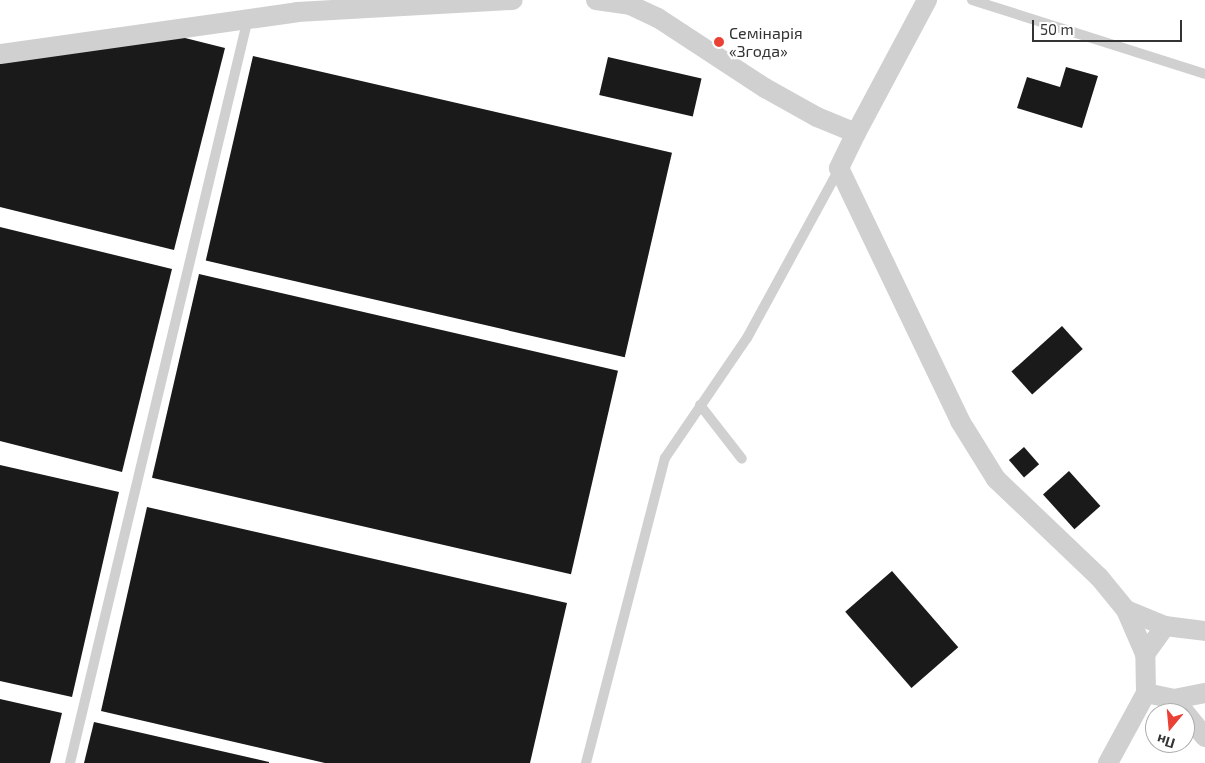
<!DOCTYPE html>
<meta charset="utf-8">
<style>
body{margin:0}
#map{position:relative;width:1205px;height:763px;overflow:hidden;background:#fff;font-family:"Exo 2",sans-serif}
div>[style]{position:absolute}
.building>*{inset:0;background:#1a1a1a;transform-origin:0 0}
.service>*{height:10px;margin:-5px;padding:0 5px;transform-origin:5px;border-radius:5px;background:#d0d0d0}
.minor>*{height:20px;margin:-10px;padding:0 10px;transform-origin:10px;border-radius:10px;background:#d0d0d0}
.dots>*{width:14px;height:14px;translate:-50% -50%;box-sizing:border-box;border:2px solid #fff;border-radius:50%}
span{translate:-50% -50%;white-space:nowrap;text-align:center;line-height:1.15;-webkit-text-stroke:5px #fff;paint-order:stroke}
.poi-label{font-size:16px;color:#333}
.left{translate:0 -50%;text-align:left}
.north{position:absolute;left:1145px;top:703px;width:50px;height:50px;box-sizing:border-box;background:#fff;border:1px solid #adadad;border-radius:50%;rotate:197deg;font-size:14px;font-weight:700;line-height:20px;text-align:center;color:#333}
.north::after{content:'';display:block;margin:auto;width:18px;height:22px;background:#e94135;clip-path:polygon(50% 0,100% 100%,50% 72%,0 100%)}
.scale{position:absolute;left:1032px;top:20px;width:150px;height:22px;box-sizing:border-box;border:2px solid #333;border-top:0;padding-left:6px;font-size:15px;line-height:18px;white-space:nowrap;color:#333;-webkit-text-stroke:4px #fff;paint-order:stroke}
</style>
<div id="map">
<div class="building">
<div style="clip-path:polygon(177px 36px,225px 48px,174px 250px,0 207px,0 61px)"></div>
<div style="left:253px;top:56px;width:430px;height:210px;rotate:13deg"></div>
<div style="left:608px;top:57px;width:96px;height:39px;rotate:13deg"></div>
<div style="clip-path:polygon(1066px 67px,1098px 76px,1082px 128px,1017px 108px,1027px 77px,1060px 87px)"></div>
<div style="clip-path:polygon(0 227px,172px 269px,122px 472px,0 441px)"></div>
<div style="left:199px;top:274px;width:430px;height:209px;rotate:13deg"></div>
<div style="left:1062px;top:326px;width:31px;height:68px;rotate:48deg"></div>
<div style="left:1024px;top:447px;width:23px;height:20px;rotate:49deg"></div>
<div style="clip-path:polygon(0 465px,119px 492px,72px 697px,0 681px)"></div>
<div style="left:1069px;top:471px;width:47px;height:35px;rotate:48deg"></div>
<div style="clip-path:polygon(147px 507px,567px 603px,530px 763px,325px 763px,101px 711px)"></div>
<div style="left:892px;top:571px;width:101px;height:62px;rotate:49deg"></div>
<div style="clip-path:polygon(0 699px,62px 713px,50px 763px,0 763px)"></div>
<div style="clip-path:polygon(94px 722px,269px 762px,269px 763px,84px 763px)"></div>
</div>
<div class="service">
<div style="left:972px;top:0;width:244px;rotate:17.6deg"></div>
<div style="left:700px;top:405px;width:68px;rotate:52.1deg"></div>
<div style="left:70px;top:763px;width:766px;rotate:-76.56deg"></div>
<div style="left:586px;top:763px;width:315px;rotate:-75.5deg"></div>
<div style="left:665px;top:458px;width:145px;rotate:-55.7deg"></div>
<div style="left:747px;top:338px;width:192px;rotate:-61.4deg"></div>
</div>
<div class="minor">
<div style="left:596px;top:0;width:34px;rotate:8deg"></div>
<div style="left:630px;top:5px;width:31px;rotate:25deg"></div>
<div style="left:658px;top:18px;width:128px;rotate:33.2deg"></div>
<div style="left:765px;top:88px;width:60px;rotate:29.1deg"></div>
<div style="left:817px;top:117px;width:42px;rotate:22.3deg"></div>
<div style="left:856px;top:133px;width:151px;rotate:-61.9deg"></div>
<div style="left:0;top:54px;width:300px;rotate:-8deg"></div>
<div style="left:297px;top:12px;width:216px;rotate:-3.2deg"></div>
<div style="left:856px;top:133px;width:39px;rotate:116deg"></div>
<div style="left:839px;top:168px;width:280px;rotate:64.4deg"></div>
<div style="left:960px;top:421px;width:68px;rotate:58.2deg"></div>
<div style="left:996px;top:479px;width:142px;rotate:43.6deg"></div>
<div style="left:1099px;top:577px;width:43px;rotate:50.7deg"></div>
<div style="left:1126px;top:610px;width:42px;rotate:22.3deg"></div>
<div style="left:1126px;top:610px;width:48px;rotate:66.6deg"></div>
<div style="left:1146px;top:693px;width:29px;rotate:12deg"></div>
<div style="left:1174px;top:699px;width:32px;rotate:-11deg"></div>
<div style="left:1174px;top:699px;width:49px;rotate:50.8deg"></div>
<div style="left:1108px;top:763px;width:80px;rotate:-61.5deg"></div>
<div style="left:1146px;top:693px;width:39px;rotate:-91deg"></div>
<div style="left:1145px;top:654px;width:34px;rotate:-54deg"></div>
<div style="left:1165px;top:626px;width:40px;rotate:7.1deg"></div>
</div>
<div class="dots">
<div style="left:719px;top:42px;background:#e94135"></div>
</div>
<div class="poi-label">
<span class="left" style="left:729px;top:42px">Семінарія<br>«Згода»</span>
</div>
<div class="north">Пн</div>
<div class="scale">50 m</div>
</div>
